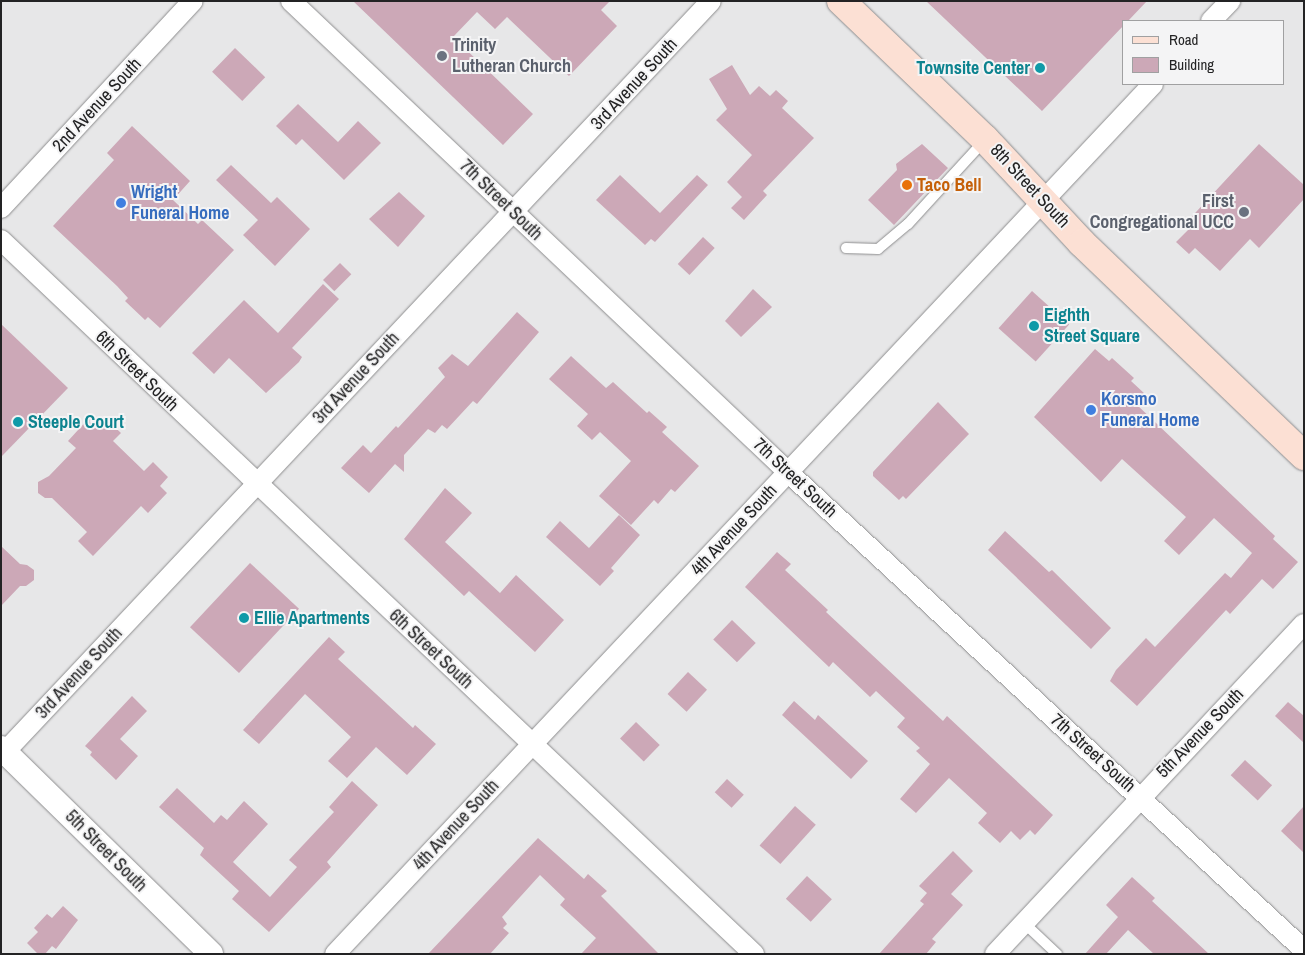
<!DOCTYPE html>
<style>
body{margin:0}
#map{position:relative;width:1305px;height:955px;overflow:hidden;background:#e7e7e8;font-family:"Archivo Narrow",sans-serif}
div>[style]{position:absolute}
.building>*{inset:0;background:#cca8b7;transform-origin:0 0}
.roads{filter:drop-shadow(0 0 1px #8d8d8e) drop-shadow(0 0 1px #8d8d8e)}
.service>*{height:10px;margin:-5px;padding:0 5px;transform-origin:5px;border-radius:5px;background:#fff}
.minor>*{height:20px;margin:-10px;padding:0 10px;transform-origin:10px;border-radius:10px;background:#fff}
.tertiary>*{height:24px;margin:-12px;padding:0 12px;transform-origin:12px;border-radius:12px;background:#fff}
.primary>*{height:28px;margin:-14px;padding:0 14px;transform-origin:14px;border-radius:14px;background:#fce0d4}
.dots>*{width:14px;height:14px;translate:-50% -50%;box-sizing:border-box;border:2px solid #f4f4f5;border-radius:50%}
span{translate:-50% -50%;white-space:nowrap;text-align:center;line-height:1.15;-webkit-text-stroke:4px #f4f4f5;paint-order:stroke}
.worship-label{font-size:18px;color:#5b616d;font-weight:700}
.left{translate:0 -50%;text-align:left}
.right{translate:-100% -50%;text-align:right}
.culture-label{font-size:18px;color:#0d838f;font-weight:700}
.street-label{font-size:18px;color:#232324}
.food-label{font-size:18px;color:#c56008;font-weight:700}
.shop-label{font-size:18px;color:#366cbe;font-weight:700}
.frame{position:absolute;inset:0;border:2px solid #232324;pointer-events:none}
.legend{position:absolute;left:1122px;top:20px;width:162px;height:65px;box-sizing:border-box;background:#f4f4f5;border:1px solid #a0a0a1;margin:0;padding:6px 9px;list-style:none;font-size:15px;color:#232324}
.legend li{display:flex;align-items:center;gap:10px;height:25px}
.legend b{width:25px;border:1px solid #a0a0a1}
</style>
<div id="map">
<div class="building">
<div style="clip-path:polygon(353px 1px,610px 1px,601px 10px,617px 26px,569px 76px,507px 17px,495px 29px,477px 12px,453px 37px,533px 114px,503px 145px)"></div>
<div style="clip-path:polygon(926px 1px,1147px 1px,1128px 21px,1124px 21px,1124px 25px,1042px 111px)"></div>
<div style="left:235px;top:48px;width:42px;height:33px;rotate:44deg"></div>
<div style="clip-path:polygon(732px 65px,750px 95px,759px 86px,770px 96px,776px 90px,788px 101px,782px 108px,814px 138px,763px 191px,767px 195px,744px 220px,731px 208px,742px 197px,727px 182px,752px 155px,716px 120px,727px 109px,709px 79px)"></div>
<div style="clip-path:polygon(298px 104px,338px 142px,358px 121px,381px 143px,344px 180px,302px 139px,296px 145px,276px 126px)"></div>
<div style="clip-path:polygon(132px 126px,190px 181px,173px 200px,198px 224px,202px 220px,234px 250px,160px 328px,148px 317px,145px 320px,125px 301px,128px 298px,117px 286px,53px 226px,114px 160px,107px 153px)"></div>
<div style="clip-path:polygon(922px 144px,948px 168px,894px 225px,868px 200px,897px 170px,896px 164px)"></div>
<div style="clip-path:polygon(1259px 144px,1304px 185px,1304px 199px,1259px 248px,1250px 239px,1220px 271px,1195px 248px,1189px 254px,1176px 242px,1189px 229px,1184px 225px)"></div>
<div style="clip-path:polygon(231px 165px,271px 203px,277px 197px,310px 229px,275px 266px,243px 235px,258px 220px,216px 180px)"></div>
<div style="clip-path:polygon(620px 175px,660px 213px,697px 175px,708px 185px,655px 242px,651px 239px,645px 245px,596px 200px)"></div>
<div style="clip-path:polygon(399px 192px,425px 216px,398px 247px,369px 219px)"></div>
<div style="left:703px;top:237px;width:16px;height:37px;rotate:43deg"></div>
<div style="left:340px;top:263px;width:16px;height:24px;rotate:45deg"></div>
<div style="clip-path:polygon(323px 284px,339px 299px,292px 348px,302px 357px,299px 362px,266px 393px,229px 358px,214px 374px,192px 353px,244px 300px,278px 333px)"></div>
<div style="clip-path:polygon(753px 289px,772px 307px,741px 337px,725px 321px)"></div>
<div style="left:1032px;top:291px;width:50px;height:50px;rotate:42deg"></div>
<div style="clip-path:polygon(517px 312px,539px 332px,477px 404px,473px 401px,447px 429px,442px 425px,435px 433px,428px 429px,404px 455px,404px 472px,395px 464px,369px 493px,341px 468px,363px 445px,371px 453px,396px 426px,398px 428px,445px 377px,438px 368px,452px 354px,468px 366px)"></div>
<div style="clip-path:polygon(1px 324px,68px 388px,1px 457px)"></div>
<div style="clip-path:polygon(1095px 349px,1109px 361px,1112px 358px,1134px 378px,1131px 381px,1145px 394px,1136px 404px,1275px 536px,1273px 539px,1298px 562px,1273px 589px,1262px 579px,1230px 614px,1226px 610px,1137px 706px,1110px 681px,1116px 670px,1146px 638px,1155px 647px,1225px 573px,1231px 578px,1252px 553px,1214px 518px,1179px 555px,1164px 541px,1186px 517px,1122px 459px,1101px 482px,1034px 417px)"></div>
<div style="clip-path:polygon(571px 356px,606px 388px,613px 382px,647px 413px,649px 411px,667px 427px,662px 432px,699px 466px,675px 492px,671px 489px,658px 504px,654px 500px,631px 525px,599px 496px,631px 461px,600px 432px,592px 440px,577px 426px,588px 414px,549px 379px)"></div>
<div style="clip-path:polygon(938px 402px,969px 434px,906px 499px,903px 496px,899px 500px,873px 476px,873px 472px)"></div>
<div style="clip-path:polygon(89px 418px,97px 426px,105px 418px,121px 433px,113px 441px,144px 471px,153px 462px,168px 477px,160px 486px,167px 493px,148px 513px,141px 506px,93px 556px,78px 541px,87px 532px,52px 498px,45px 498px,38px 493px,38px 482px,49px 476px,76px 448px,68px 441px)"></div>
<div style="clip-path:polygon(445px 488px,472px 513px,445px 542px,500px 593px,516px 575px,564px 620px,535px 652px,469px 591px,464px 596px,404px 539px)"></div>
<div style="clip-path:polygon(619px 515px,640px 535px,611px 568px,614px 571px,600px 586px,546px 537px,560px 521px,589px 548px)"></div>
<div style="clip-path:polygon(1005px 531px,1049px 572px,1052px 570px,1111px 628px,1091px 649px,988px 550px)"></div>
<div style="clip-path:polygon(1px 546px,20px 564px,27px 565px,34px 570px,34px 580px,26px 586px,20px 586px,1px 606px)"></div>
<div style="clip-path:polygon(777px 552px,791px 564px,785px 570px,828px 610px,826px 612px,943px 721px,947px 716px,1053px 815px,1035px 835px,1030px 830px,1020px 840px,1011px 831px,1000px 843px,978px 823px,987px 813px,949px 778px,916px 813px,900px 799px,930px 764px,916px 751px,920px 748px,897px 727px,905px 718px,876px 691px,870px 697px,833px 662px,829px 667px,745px 587px)"></div>
<div style="left:250px;top:563px;width:67px;height:88px;rotate:43deg"></div>
<div style="left:732px;top:620px;width:33px;height:27px;rotate:44deg"></div>
<div style="clip-path:polygon(329px 637px,345px 652px,338px 659px,413px 728px,415px 725px,436px 744px,407px 775px,376px 747px,347px 778px,328px 761px,351px 737px,305px 694px,259px 744px,243px 730px)"></div>
<div style="left:688px;top:672px;width:26px;height:30px;rotate:43deg"></div>
<div style="clip-path:polygon(132px 696px,147px 711px,120px 739px,138px 756px,116px 780px,90px 755px,92px 752px,85px 746px)"></div>
<div style="clip-path:polygon(794px 701px,815px 720px,818px 715px,868px 761px,851px 779px,782px 715px)"></div>
<div style="clip-path:polygon(1288px 702px,1304px 716px,1304px 743px,1275px 716px)"></div>
<div style="left:636px;top:722px;width:33px;height:23px;rotate:44deg"></div>
<div style="left:1245px;top:760px;width:37px;height:21px;rotate:43deg"></div>
<div style="left:727px;top:779px;width:23px;height:18px;rotate:43deg"></div>
<div style="clip-path:polygon(352px 781px,378px 805px,327px 862px,331px 867px,269px 932px,232px 899px,239px 891px,200px 855px,204px 848px,159px 807px,177px 788px,214px 823px,221px 815px,227px 820px,244px 801px,268px 824px,233px 862px,270px 897px,297px 867px,289px 860px,334px 812px,329px 807px)"></div>
<div style="left:795px;top:806px;width:28px;height:53px;rotate:42deg"></div>
<div style="clip-path:polygon(1304px 806px,1304px 853px,1281px 831px)"></div>
<div style="clip-path:polygon(538px 838px,584px 879px,588px 874px,607px 891px,601px 896px,659px 954px,581px 954px,596px 938px,560px 905px,565px 899px,540px 875px,502px 917px,507px 924px,503px 928px,509px 933px,490px 954px,428px 954px)"></div>
<div style="clip-path:polygon(953px 851px,973px 871px,951px 894px,963px 905px,932px 939px,936px 942px,926px 954px,879px 954px,924px 904px,920px 901px,927px 893px,919px 886px)"></div>
<div style="left:807px;top:876px;width:34px;height:31px;rotate:43deg"></div>
<div style="clip-path:polygon(1132px 877px,1155px 898px,1152px 901px,1209px 954px,1154px 954px,1128px 930px,1106px 954px,1085px 954px,1118px 917px,1106px 905px)"></div>
<div style="clip-path:polygon(63px 906px,78px 920px,56px 949px,52px 946px,45px 954px,38px 954px,27px 943px,38px 932px,34px 928px,47px 914px,52px 918px)"></div>
</div>
<div class="roads">
<div class="service">
<div style="left:846px;top:248px;width:32px;rotate:2deg"></div>
<div style="left:878px;top:249px;width:39px;rotate:-40deg"></div>
<div style="left:908px;top:224px;width:113px;rotate:-47.5deg"></div>
<div style="left:1023px;top:922px;width:47px;rotate:43.3deg"></div>
</div>
<div class="minor">
<div style="left:291px;top:1px;width:685px;rotate:43.46deg"></div>
<div style="left:788px;top:472px;width:703px;rotate:42.81deg"></div>
<div style="left:1211px;top:21px;width:28px;rotate:-46deg"></div>
<div style="left:1px;top:208px;width:282px;rotate:-47.2deg"></div>
<div style="left:1px;top:240px;width:1038px;rotate:43.48deg"></div>
<div style="left:1px;top:756px;width:1036px;rotate:-46.76deg"></div>
<div style="left:335px;top:954px;width:1194px;rotate:-46.76deg"></div>
<div style="left:995px;top:954px;width:452px;rotate:-46.9deg"></div>
</div>
<div class="tertiary">
<div style="left:1px;top:748px;width:294px;rotate:44.4deg"></div>
</div>
<div class="primary">
<div style="left:841px;top:1px;width:199px;rotate:43.8deg"></div>
<div style="left:985px;top:139px;width:142px;rotate:47deg"></div>
<div style="left:1082px;top:243px;width:308px;rotate:43.8deg"></div>
</div>
</div>
<div class="dots">
<div style="left:442px;top:56px;background:#6b7280"></div>
<div style="left:1040px;top:68px;background:#0f9aa8"></div>
<div style="left:907px;top:185px;background:#e8710a"></div>
<div style="left:121px;top:203px;background:#3f7fe0"></div>
<div style="left:1244px;top:212px;background:#6b7280"></div>
<div style="left:1034px;top:326px;background:#0f9aa8"></div>
<div style="left:1091px;top:410px;background:#3f7fe0"></div>
<div style="left:18px;top:422px;background:#0f9aa8"></div>
<div style="left:244px;top:618px;background:#0f9aa8"></div>
</div>
<div class="worship-label">
<span class="left" style="left:452px;top:56px">Trinity<br>Lutheran Church</span>
<span class="right" style="left:1234px;top:212px">First<br>Congregational UCC</span>
</div>
<div class="culture-label">
<span class="right" style="left:1030px;top:68px">Townsite Center</span>
<span class="left" style="left:1044px;top:326px">Eighth<br>Street Square</span>
<span class="left" style="left:28px;top:422px">Steeple Court</span>
<span class="left" style="left:254px;top:618px">Ellie Apartments</span>
</div>
<div class="street-label">
<span style="left:634px;top:84px;rotate:-47deg">3rd Avenue South</span>
<span style="left:97px;top:105px;rotate:-47deg">2nd Avenue South</span>
<span style="left:1030px;top:186px;rotate:47deg">8th Street South</span>
<span style="left:501px;top:200px;rotate:44deg">7th Street South</span>
<span style="left:137px;top:371px;rotate:44deg">6th Street South</span>
<span style="left:356px;top:378px;rotate:-47deg">3rd Avenue South</span>
<span style="left:795px;top:478px;rotate:43deg">7th Street South</span>
<span style="left:734px;top:530px;rotate:-47deg">4th Avenue South</span>
<span style="left:431px;top:649px;rotate:43deg">6th Street South</span>
<span style="left:79px;top:673px;rotate:-47deg">3rd Avenue South</span>
<span style="left:1200px;top:733px;rotate:-46deg">5th Avenue South</span>
<span style="left:1093px;top:753px;rotate:42deg">7th Street South</span>
<span style="left:456px;top:825px;rotate:-47deg">4th Avenue South</span>
<span style="left:106px;top:851px;rotate:45deg">5th Street South</span>
</div>
<div class="food-label">
<span class="left" style="left:917px;top:185px">Taco Bell</span>
</div>
<div class="shop-label">
<span class="left" style="left:131px;top:203px">Wright<br>Funeral Home</span>
<span class="left" style="left:1101px;top:410px">Korsmo<br>Funeral Home</span>
</div>
<div class="frame"></div>
<ul class="legend">
<li><b style="height:6px;background:#fce0d4"></b>Road</li>
<li><b style="height:14px;background:#cca8b7"></b>Building</li>
</ul>
</div>
